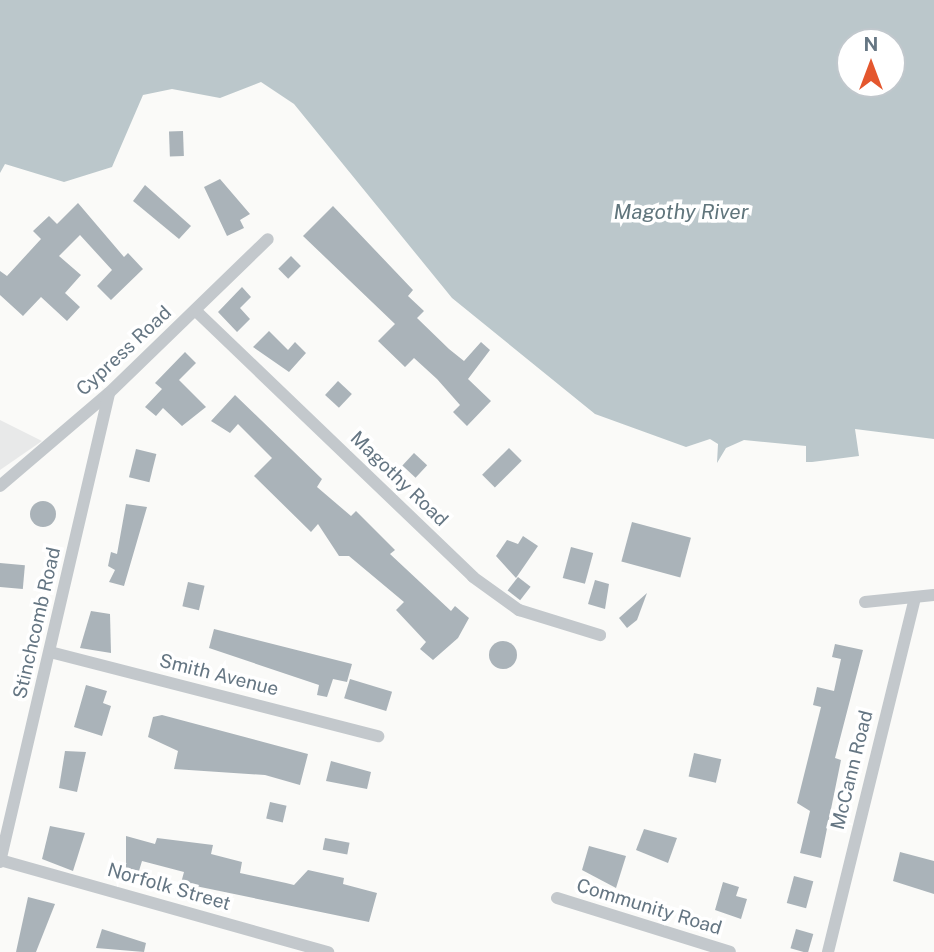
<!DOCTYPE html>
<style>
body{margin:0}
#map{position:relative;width:934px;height:952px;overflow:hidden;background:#fafaf8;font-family:"Public Sans",sans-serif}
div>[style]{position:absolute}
.built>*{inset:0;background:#e8e9e9}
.water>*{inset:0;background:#bbc7cb}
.building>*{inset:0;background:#aab3b9;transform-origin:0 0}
.round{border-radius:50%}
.street>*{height:12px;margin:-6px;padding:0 6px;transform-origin:6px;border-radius:6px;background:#c3c8cc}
span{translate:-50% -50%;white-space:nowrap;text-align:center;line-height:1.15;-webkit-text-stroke:7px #fff;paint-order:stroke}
.street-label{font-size:19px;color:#657683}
.water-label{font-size:21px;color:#60757c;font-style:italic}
.north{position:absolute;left:836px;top:28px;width:70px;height:70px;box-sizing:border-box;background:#fff;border:2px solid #c1c8cd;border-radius:50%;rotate:0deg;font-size:19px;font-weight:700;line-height:28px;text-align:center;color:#657683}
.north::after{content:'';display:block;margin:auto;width:24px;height:32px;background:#e4572e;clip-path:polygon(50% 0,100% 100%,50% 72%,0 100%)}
</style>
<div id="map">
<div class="built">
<div style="clip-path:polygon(0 420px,42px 441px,0 470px)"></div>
</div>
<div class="water">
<div style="clip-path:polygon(evenodd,0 0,934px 0,934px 439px,855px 429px,859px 456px,812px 462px,806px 462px,806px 446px,744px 440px,726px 448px,717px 463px,718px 444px,710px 439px,686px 447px,595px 414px,452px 298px,294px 104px,261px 82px,220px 98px,172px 89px,143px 95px,112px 167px,64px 182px,5px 164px,0 173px,0 0,892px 42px,892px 84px,850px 84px,850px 42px,892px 42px)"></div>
</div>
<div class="building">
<div style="left:183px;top:131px;width:25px;height:14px;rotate:88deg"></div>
<div style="clip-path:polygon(220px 179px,250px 214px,240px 220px,244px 228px,227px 236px,204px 187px)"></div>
<div style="clip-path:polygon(145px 185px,191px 226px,179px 239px,133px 201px)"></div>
<div style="clip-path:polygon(78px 203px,124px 257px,128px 253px,143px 269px,111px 300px,97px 286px,112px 270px,80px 235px,59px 256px,81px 275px,65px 293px,80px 307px,67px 321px,41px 297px,23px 316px,0 295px,0 271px,7px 276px,41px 239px,33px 231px,49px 216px,57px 224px)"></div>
<div style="clip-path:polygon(333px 206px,413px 290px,408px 296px,424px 311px,417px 318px,449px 349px,464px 361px,481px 342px,490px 350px,468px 379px,491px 401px,467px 426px,453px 412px,460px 405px,437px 379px,414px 358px,405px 367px,378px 341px,395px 324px,303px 236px)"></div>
<div style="left:291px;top:256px;width:14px;height:18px;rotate:45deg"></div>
<div style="clip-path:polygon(242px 287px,251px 297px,240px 308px,250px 319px,237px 332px,218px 312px)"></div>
<div style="clip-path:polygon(269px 331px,288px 350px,295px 342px,306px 353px,289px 372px,253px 347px)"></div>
<div style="clip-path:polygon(185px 352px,196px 363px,179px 380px,206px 407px,182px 426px,163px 408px,156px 416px,145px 407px,162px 389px,155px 383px)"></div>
<div style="left:338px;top:381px;width:19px;height:19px;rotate:43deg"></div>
<div style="clip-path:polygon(235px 395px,322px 479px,317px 487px,351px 516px,356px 511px,395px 550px,390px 554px,451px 611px,455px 606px,469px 618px,458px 638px,433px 660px,420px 649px,426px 642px,396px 610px,404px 602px,349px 556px,339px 556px,318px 524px,311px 532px,254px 476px,272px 458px,238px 424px,230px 433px,211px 421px)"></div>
<div style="left:509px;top:448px;width:18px;height:38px;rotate:45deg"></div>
<div style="left:136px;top:449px;width:21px;height:29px;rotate:14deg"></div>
<div style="left:414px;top:453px;width:18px;height:17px;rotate:43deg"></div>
<div class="round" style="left:30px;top:501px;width:26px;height:26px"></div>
<div style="clip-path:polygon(126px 504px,147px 507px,124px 586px,109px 582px,115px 570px,108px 566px,111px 552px,117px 554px)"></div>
<div style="left:632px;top:522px;width:61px;height:41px;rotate:15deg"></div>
<div style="clip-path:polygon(523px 536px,538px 546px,516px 578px,496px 556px,507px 540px,518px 544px)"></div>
<div style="left:571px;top:547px;width:23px;height:32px;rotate:15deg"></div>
<div style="left:0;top:563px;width:25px;height:24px;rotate:5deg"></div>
<div style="left:518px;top:577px;width:16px;height:17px;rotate:38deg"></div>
<div style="clip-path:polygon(595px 580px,609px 584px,605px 609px,588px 604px)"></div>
<div style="left:188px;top:582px;width:17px;height:25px;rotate:13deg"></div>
<div style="clip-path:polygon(647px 593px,637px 620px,627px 628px,619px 618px)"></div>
<div style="clip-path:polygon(91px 611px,110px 614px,111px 653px,80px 648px)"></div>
<div style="clip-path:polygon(214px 629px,352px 664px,347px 682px,333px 679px,327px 697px,317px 695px,319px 685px,209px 648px)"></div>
<div class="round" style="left:489px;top:641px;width:28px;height:28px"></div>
<div style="clip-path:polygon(835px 644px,863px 650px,835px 758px,841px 760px,821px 858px,800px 853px,810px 811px,797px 803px,821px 707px,813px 705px,817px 687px,834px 691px,841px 659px,832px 657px)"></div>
<div style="left:350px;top:679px;width:44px;height:20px;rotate:17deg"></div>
<div style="clip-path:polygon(86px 685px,107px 691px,103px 703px,111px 706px,102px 736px,74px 727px)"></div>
<div style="clip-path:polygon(162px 715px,308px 754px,300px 785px,265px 775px,174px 769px,178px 751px,148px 737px,153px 717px)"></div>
<div style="clip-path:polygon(65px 751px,86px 752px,77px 792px,59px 788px)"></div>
<div style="left:694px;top:753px;width:28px;height:24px;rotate:13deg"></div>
<div style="clip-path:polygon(331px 761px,371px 772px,367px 789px,326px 781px)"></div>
<div style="left:270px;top:802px;width:17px;height:17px;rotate:13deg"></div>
<div style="clip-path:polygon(50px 826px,85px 833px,73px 871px,42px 859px)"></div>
<div style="clip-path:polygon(644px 829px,677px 838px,668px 863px,636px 850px)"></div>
<div style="clip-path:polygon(126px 836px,155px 844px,157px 838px,213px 845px,211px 854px,242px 862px,240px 873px,286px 883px,294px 885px,308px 870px,344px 878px,343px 884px,377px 893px,369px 922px,181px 883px,184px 872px,142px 861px,139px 871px,126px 868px)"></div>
<div style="left:325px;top:838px;width:25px;height:12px;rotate:11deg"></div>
<div style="clip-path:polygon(589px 846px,626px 856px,616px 888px,582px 870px)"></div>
<div style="clip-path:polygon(900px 852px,934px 861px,934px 894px,893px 881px)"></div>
<div style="left:794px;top:876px;width:20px;height:28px;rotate:15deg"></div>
<div style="clip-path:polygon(723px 882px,739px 887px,736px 896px,747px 899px,741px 919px,715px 910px)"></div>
<div style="clip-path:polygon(28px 897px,55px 904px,36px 952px,16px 952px)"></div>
<div style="clip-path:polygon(102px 929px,146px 943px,144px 952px,96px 948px)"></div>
<div style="left:796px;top:929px;width:18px;height:20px;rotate:16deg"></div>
</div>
<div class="street">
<div style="left:196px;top:311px;width:384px;rotate:43.8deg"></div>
<div style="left:473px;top:577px;width:57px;rotate:35.7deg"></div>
<div style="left:519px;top:610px;width:85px;rotate:17.2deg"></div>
<div style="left:0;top:486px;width:143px;rotate:-40.5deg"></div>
<div style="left:109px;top:393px;width:221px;rotate:-44.1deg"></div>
<div style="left:865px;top:602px;width:69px;rotate:-5.8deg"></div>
<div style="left:50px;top:652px;width:339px;rotate:14.4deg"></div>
<div style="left:0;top:860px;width:341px;rotate:15.7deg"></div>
<div style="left:0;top:862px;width:481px;rotate:-76.9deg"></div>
<div style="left:557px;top:898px;width:181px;rotate:17.3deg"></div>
<div style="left:828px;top:952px;width:365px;rotate:-76.2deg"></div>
</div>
<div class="street-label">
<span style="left:124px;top:351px;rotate:-43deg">Cypress Road</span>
<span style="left:399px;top:479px;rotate:44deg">Magothy Road</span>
<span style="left:37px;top:623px;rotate:-77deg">Stinchcomb Road</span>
<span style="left:219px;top:675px;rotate:14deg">Smith Avenue</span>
<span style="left:852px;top:770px;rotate:-76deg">McCann Road</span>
<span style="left:169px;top:887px;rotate:16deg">Norfolk Street</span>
<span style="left:649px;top:907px;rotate:17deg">Community Road</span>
</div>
<div class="water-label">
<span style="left:681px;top:212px">Magothy River</span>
</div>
<div class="north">N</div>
</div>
